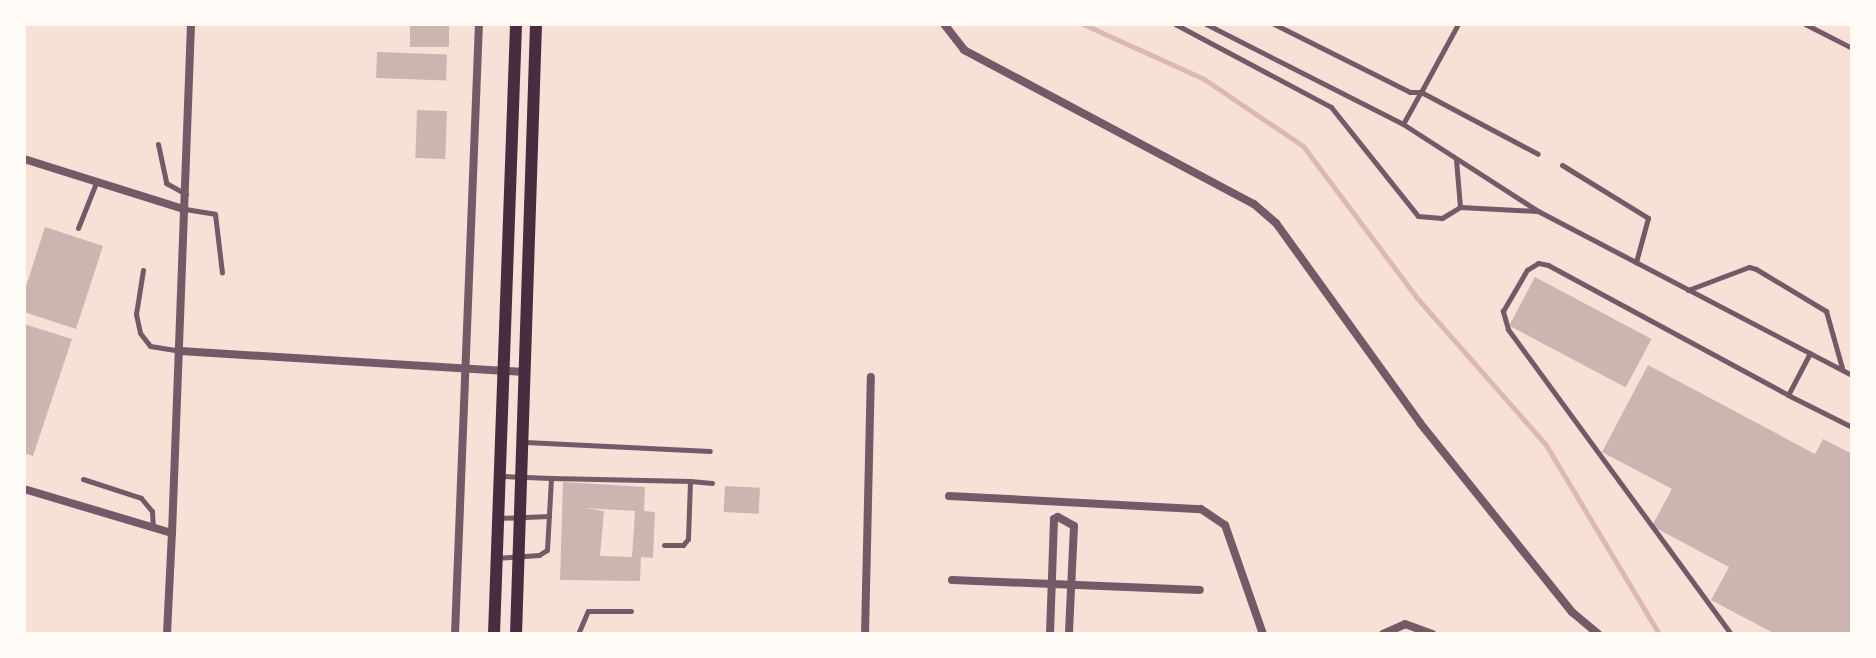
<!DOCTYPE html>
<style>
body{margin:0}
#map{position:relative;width:1876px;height:658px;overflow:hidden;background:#f7e1d7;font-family:"Work Sans",sans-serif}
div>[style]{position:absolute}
.stream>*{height:5px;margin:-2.5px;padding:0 2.5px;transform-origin:2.5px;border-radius:2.5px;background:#dcb8b0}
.building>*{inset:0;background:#ccb4b1;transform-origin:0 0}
.service>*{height:5px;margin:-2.5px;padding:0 2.5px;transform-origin:2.5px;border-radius:2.5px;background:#755966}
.minor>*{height:8px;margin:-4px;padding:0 4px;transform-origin:4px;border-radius:4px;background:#755966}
.secondary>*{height:12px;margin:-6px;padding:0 6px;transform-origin:6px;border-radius:6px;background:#4a2c40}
span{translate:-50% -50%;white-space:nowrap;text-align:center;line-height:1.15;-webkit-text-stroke:8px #fffaf5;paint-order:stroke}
.frame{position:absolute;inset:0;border:26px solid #fffaf5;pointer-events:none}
</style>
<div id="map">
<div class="stream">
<div style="left:1083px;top:24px;width:133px;rotate:24.4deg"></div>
<div style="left:1204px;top:79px;width:120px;rotate:34.1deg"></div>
<div style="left:1303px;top:146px;width:190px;rotate:53.1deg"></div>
<div style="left:1417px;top:298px;width:196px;rotate:48.7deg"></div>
<div style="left:1546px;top:445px;width:220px;rotate:59.1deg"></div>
</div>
<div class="building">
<div style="left:410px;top:24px;width:39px;height:23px"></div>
<div style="left:377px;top:52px;width:70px;height:26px;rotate:2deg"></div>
<div style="left:417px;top:110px;width:30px;height:48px;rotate:2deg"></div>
<div style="clip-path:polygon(45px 227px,103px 246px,76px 329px,24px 312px,24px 293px)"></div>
<div style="left:1535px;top:277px;width:132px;height:55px;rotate:28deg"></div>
<div style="clip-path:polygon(24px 324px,72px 339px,33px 456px,24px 453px)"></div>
<div style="clip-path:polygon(1648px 365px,1815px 454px,1823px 439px,1852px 454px,1852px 634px,1775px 634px,1711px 600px,1729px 567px,1652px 526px,1672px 489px,1602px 452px)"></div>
<div style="clip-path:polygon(evenodd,563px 482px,645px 487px,644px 511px,655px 512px,653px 558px,641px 557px,640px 581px,560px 580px,563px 482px,584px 508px,635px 511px,632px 557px,600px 556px,604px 511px,584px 508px)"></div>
<div style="left:725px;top:486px;width:35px;height:26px;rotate:3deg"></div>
</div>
<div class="service">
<div style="left:1175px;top:24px;width:177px;rotate:28deg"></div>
<div style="left:1331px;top:107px;width:139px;rotate:51.4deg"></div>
<div style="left:1418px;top:216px;width:24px;rotate:5deg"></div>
<div style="left:1442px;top:218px;width:21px;rotate:-31deg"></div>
<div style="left:1460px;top:207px;width:48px;rotate:-94.8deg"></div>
<div style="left:1206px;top:24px;width:221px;rotate:26.9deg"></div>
<div style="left:1403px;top:124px;width:161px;rotate:32.8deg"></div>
<div style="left:1538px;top:211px;width:354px;rotate:27.6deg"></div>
<div style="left:1274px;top:24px;width:152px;rotate:26.6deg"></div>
<div style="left:1410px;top:92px;width:11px"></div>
<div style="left:1421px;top:92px;width:77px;rotate:-61.4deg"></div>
<div style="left:1805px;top:24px;width:53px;rotate:27.1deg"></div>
<div style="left:1403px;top:124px;width:37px;rotate:-61deg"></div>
<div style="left:1421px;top:92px;width:132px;rotate:27.9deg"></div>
<div style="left:158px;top:144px;width:40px;rotate:78deg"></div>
<div style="left:166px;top:183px;width:23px;rotate:29deg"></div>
<div style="left:1562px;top:165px;width:101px;rotate:31.6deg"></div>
<div style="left:1648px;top:218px;width:46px;rotate:105.3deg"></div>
<div style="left:1460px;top:207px;width:77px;rotate:3deg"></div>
<div style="left:185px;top:209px;width:30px;rotate:9deg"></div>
<div style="left:215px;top:214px;width:59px;rotate:83.2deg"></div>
<div style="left:78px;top:228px;width:48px;rotate:-68.2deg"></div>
<div style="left:143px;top:270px;width:45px;rotate:99deg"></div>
<div style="left:136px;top:314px;width:19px;rotate:78deg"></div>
<div style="left:140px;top:333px;width:16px;rotate:52deg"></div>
<div style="left:150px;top:346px;width:30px;rotate:9deg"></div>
<div style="left:1688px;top:290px;width:65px;rotate:-20.7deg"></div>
<div style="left:1749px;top:267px;width:7px;rotate:16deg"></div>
<div style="left:1756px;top:269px;width:82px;rotate:31deg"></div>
<div style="left:1826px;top:311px;width:59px;rotate:74.3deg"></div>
<div style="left:1810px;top:353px;width:47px;rotate:117.6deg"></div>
<div style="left:1788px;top:395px;width:72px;rotate:26.6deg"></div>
<div style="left:525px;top:442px;width:185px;rotate:2.8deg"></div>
<div style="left:551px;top:478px;width:139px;rotate:1.2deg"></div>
<div style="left:690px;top:481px;width:58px;rotate:92deg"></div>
<div style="left:688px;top:539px;width:8px;rotate:130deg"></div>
<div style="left:683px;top:545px;width:19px;rotate:180deg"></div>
<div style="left:83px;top:479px;width:61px;rotate:18.1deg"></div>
<div style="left:141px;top:498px;width:17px;rotate:50deg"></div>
<div style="left:152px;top:511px;width:17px;rotate:87deg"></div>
<div style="left:690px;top:481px;width:22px;rotate:5deg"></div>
<div style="left:499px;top:518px;width:50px;rotate:-2.3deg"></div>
<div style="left:496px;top:558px;width:43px;rotate:-4deg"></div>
<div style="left:539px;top:555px;width:9px;rotate:-32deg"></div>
<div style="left:547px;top:550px;width:72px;rotate:-86.8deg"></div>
<div style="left:551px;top:478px;width:49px;rotate:-177.7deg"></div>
<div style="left:578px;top:634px;width:25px;rotate:-67deg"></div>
<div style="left:588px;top:611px;width:43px"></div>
<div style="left:1731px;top:634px;width:378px;rotate:-126.2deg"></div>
<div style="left:1508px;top:329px;width:19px;rotate:-106deg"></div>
<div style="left:1503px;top:311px;width:48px;rotate:-59.7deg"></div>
<div style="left:1527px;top:270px;width:13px;rotate:-32deg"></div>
<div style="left:1538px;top:263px;width:10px;rotate:11deg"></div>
<div style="left:1548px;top:265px;width:273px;rotate:28.4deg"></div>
</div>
<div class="minor">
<div style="left:944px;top:24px;width:33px;rotate:52deg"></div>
<div style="left:964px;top:50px;width:328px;rotate:28deg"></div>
<div style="left:1254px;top:204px;width:29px;rotate:41deg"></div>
<div style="left:1276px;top:223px;width:246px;rotate:54.2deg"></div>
<div style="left:1420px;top:423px;width:243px;rotate:51.2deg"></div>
<div style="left:1572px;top:612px;width:34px;rotate:40deg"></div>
<div style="left:24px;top:159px;width:168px;rotate:17.4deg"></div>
<div style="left:180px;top:351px;width:345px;rotate:3.5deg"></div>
<div style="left:24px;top:489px;width:154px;rotate:16.6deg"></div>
<div style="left:172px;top:533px;width:509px;rotate:-87.86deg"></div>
<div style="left:949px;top:496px;width:252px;rotate:3deg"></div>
<div style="left:1201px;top:509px;width:29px;rotate:34deg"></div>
<div style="left:1225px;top:525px;width:115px;rotate:70.8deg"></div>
<div style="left:952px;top:580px;width:248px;rotate:2.3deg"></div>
<div style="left:167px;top:634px;width:101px;rotate:-87.2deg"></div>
<div style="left:455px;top:634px;width:610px;rotate:-87.75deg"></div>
<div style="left:865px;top:634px;width:257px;rotate:-88.7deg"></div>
<div style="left:1050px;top:634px;width:115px;rotate:-88deg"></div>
<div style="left:1054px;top:519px;width:4px;rotate:-27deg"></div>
<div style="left:1058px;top:517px;width:18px;rotate:29deg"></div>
<div style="left:1074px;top:526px;width:108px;rotate:92.7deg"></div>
<div style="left:1383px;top:634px;width:24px;rotate:-24deg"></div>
<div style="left:1405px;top:624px;width:29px;rotate:20deg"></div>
</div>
<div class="secondary">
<div style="left:494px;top:634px;width:610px;rotate:-87.93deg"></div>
<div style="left:516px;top:634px;width:610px;rotate:-88.12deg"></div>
</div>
<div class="frame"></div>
</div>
